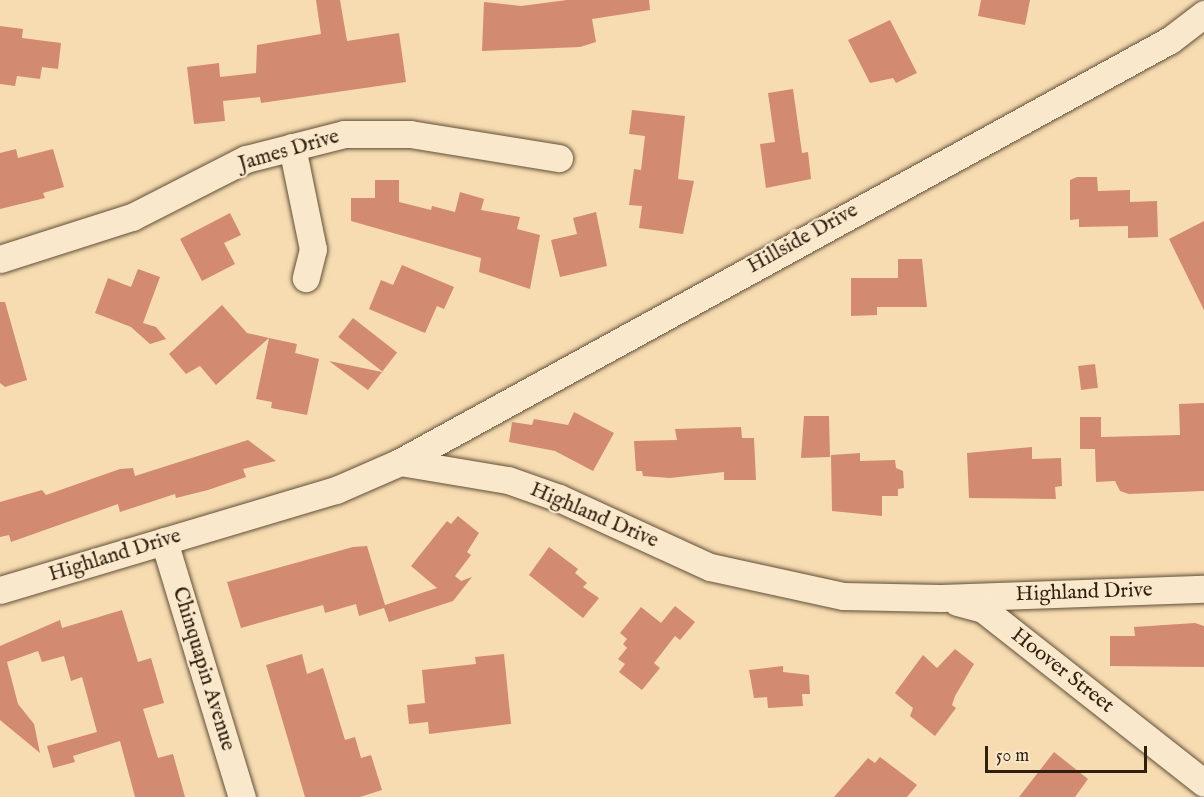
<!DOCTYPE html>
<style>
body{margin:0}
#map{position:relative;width:1204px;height:797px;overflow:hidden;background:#f7dcb1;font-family:"IM FELL English",serif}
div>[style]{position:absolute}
.building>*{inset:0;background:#d28a70;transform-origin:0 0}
.roads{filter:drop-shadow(0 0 2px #614f38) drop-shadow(0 0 2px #614f38)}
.minor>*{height:27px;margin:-13.5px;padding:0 13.5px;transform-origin:13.5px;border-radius:13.5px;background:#fae8cc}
span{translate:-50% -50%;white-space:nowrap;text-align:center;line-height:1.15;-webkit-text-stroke:4.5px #fae8cc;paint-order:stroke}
.street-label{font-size:21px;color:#2f200f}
.scale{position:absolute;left:985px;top:746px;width:162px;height:27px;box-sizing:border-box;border:3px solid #2f200f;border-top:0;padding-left:8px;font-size:18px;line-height:21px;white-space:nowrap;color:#2f200f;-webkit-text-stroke:4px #fae8cc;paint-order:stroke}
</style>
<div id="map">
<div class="building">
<div style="clip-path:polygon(316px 0,340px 0,347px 41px,399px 33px,406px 82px,261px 103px,260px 97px,223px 101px,225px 121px,194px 124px,187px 67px,219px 63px,220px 77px,256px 73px,257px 45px,321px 34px)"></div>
<div style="clip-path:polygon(567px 0,649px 0,650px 10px,592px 19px,596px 42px,580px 47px,482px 51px,484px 2px,521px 6px)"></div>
<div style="clip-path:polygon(981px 0,1030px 0,1025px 25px,978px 16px)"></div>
<div style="clip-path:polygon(890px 20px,917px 73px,896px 83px,893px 78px,870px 83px,848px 40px)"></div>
<div style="clip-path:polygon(0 26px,23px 29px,22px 38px,61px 43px,58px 69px,42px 67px,40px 79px,17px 76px,15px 86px,0 84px)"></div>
<div style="clip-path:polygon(793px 89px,802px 153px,808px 152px,811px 179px,766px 188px,760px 144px,775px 142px,768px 93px)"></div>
<div style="clip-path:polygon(632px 110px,685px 116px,678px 179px,694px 181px,683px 234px,639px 228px,642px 206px,629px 205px,634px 169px,641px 170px,645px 136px,629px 134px)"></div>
<div style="clip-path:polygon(16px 149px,18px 158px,53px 149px,64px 187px,43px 193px,45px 198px,0 209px,0 153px)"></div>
<div style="clip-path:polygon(1077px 177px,1097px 177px,1098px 191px,1130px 190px,1130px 202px,1157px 201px,1158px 237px,1128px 238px,1128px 226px,1079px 227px,1079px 219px,1070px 220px,1070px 180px)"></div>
<div style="clip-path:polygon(375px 180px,399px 180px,399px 202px,431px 210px,432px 206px,455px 212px,460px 192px,484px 199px,481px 210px,520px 217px,517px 229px,540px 235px,530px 289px,479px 272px,481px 258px,351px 221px,351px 198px,375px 198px)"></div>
<div style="clip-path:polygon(596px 212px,607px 266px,560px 277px,551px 240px,577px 234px,573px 218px)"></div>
<div style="clip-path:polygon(230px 213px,241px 235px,224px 243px,235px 264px,202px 281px,180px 239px)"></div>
<div style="clip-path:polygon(1204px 221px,1204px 310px,1169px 239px)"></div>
<div style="clip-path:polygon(898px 259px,922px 259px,927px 307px,877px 307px,877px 315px,851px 316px,851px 278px,898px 278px)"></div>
<div style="clip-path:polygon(402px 265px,454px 287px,444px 309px,437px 306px,425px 333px,369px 309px,381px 280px,393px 285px)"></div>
<div style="clip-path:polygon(138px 269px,160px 277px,143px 323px,156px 327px,166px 339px,150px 344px,131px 327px,95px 313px,108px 278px,131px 287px)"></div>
<div style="clip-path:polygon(0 302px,5px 302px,27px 380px,5px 387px,0 383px)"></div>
<div style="clip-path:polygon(222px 305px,247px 333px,269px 338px,216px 385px,200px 366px,186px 374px,169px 354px)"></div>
<div style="left:353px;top:318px;width:56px;height:24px;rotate:38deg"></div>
<div style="clip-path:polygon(269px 338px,297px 344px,295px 353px,319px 359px,307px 415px,271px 408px,272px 402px,256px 399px)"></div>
<div style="clip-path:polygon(329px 361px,382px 372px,368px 390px)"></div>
<div style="left:1095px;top:364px;width:24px;height:17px;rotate:83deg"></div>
<div style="clip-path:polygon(1204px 403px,1204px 491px,1129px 494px,1120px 491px,1115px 481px,1096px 482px,1095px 449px,1080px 449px,1080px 417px,1101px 417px,1101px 437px,1180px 435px,1179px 404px)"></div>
<div style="clip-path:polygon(574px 412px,614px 433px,593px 471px,555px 451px,509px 442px,512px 422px,532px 425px,534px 419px,568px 425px)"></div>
<div style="clip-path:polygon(804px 416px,829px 416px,830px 457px,801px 458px)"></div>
<div style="clip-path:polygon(741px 427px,742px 438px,754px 438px,756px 480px,724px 480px,724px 472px,670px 478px,643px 476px,642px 471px,636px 471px,634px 441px,677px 440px,675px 429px)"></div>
<div style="clip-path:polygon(248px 440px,276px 461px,243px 469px,246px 477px,208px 490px,176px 498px,175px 494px,120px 512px,118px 504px,11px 542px,9px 535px,0 537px,0 502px,42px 490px,46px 495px,120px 469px,133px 468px,135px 476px)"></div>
<div style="clip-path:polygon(1032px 447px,1032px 459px,1061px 458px,1062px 486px,1055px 487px,1056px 499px,969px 498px,967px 453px)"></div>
<div style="clip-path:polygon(860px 453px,860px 461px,895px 460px,896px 468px,903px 471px,904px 488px,898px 489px,898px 496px,882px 496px,882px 516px,832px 511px,831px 455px)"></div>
<div style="clip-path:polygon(458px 516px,479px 533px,467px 552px,471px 555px,455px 576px,461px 581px,472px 577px,453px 601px,389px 622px,384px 608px,359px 616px,356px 604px,325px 613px,323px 605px,241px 628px,227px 582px,353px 547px,367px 546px,385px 605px,437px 588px,411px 566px,447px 521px,451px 524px)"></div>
<div style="clip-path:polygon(549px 547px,578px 569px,575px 573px,587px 583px,583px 587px,599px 598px,583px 618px,529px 575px)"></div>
<div style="clip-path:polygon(675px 606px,695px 622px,680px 640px,675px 636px,654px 663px,660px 668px,642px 690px,619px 672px,625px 664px,618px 659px,627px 648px,623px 644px,627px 639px,620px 633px,641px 607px,661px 623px)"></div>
<div style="clip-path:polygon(122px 610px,138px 662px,151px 658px,164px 703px,143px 709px,158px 758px,173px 754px,185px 797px,135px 797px,120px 741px,73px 756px,75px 762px,53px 768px,47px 746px,97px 732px,82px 677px,71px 681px,64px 656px,42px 662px,38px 651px,7px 662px,18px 704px,34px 724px,40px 753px,0 720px,0 646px,60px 620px,62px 628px)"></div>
<div style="clip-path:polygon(1195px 623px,1204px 626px,1204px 667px,1110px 666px,1110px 636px,1135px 636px,1134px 627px)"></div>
<div style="clip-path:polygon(955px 649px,974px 664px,955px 696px,952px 705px,956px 708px,935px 736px,910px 716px,913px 708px,895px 693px,923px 655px,937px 668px)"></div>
<div style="clip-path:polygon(302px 654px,307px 674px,323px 668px,345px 740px,355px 737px,361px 758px,371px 755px,382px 790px,360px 797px,305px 797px,266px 665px)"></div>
<div style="clip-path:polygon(504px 654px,511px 724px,429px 734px,428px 722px,409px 724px,407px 705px,425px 703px,422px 670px,476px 664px,475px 657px)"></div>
<div style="clip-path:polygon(783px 666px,783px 672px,809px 675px,810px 694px,802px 694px,803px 706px,768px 708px,767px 697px,754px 698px,749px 670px)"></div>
<div style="clip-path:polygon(1054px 752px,1088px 779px,1075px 797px,1019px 797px)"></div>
<div style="clip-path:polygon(880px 757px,917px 785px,907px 797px,834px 797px,868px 758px,875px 763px)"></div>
</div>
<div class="roads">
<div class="minor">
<div style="left:292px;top:147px;width:104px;rotate:78.4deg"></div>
<div style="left:313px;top:249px;width:30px;rotate:104deg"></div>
<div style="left:0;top:259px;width:139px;rotate:-17.7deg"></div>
<div style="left:132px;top:217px;width:128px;rotate:-27deg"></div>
<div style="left:246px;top:159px;width:101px;rotate:-14.3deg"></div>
<div style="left:344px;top:134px;width:66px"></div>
<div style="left:410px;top:134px;width:151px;rotate:9.2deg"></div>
<div style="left:400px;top:462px;width:109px;rotate:9.5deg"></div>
<div style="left:508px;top:480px;width:54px;rotate:19.4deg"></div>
<div style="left:559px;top:498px;width:166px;rotate:24.6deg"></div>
<div style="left:710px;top:567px;width:136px;rotate:12.3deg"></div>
<div style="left:843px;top:596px;width:98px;rotate:1.2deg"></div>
<div style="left:941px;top:598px;width:263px;rotate:-2deg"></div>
<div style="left:164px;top:541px;width:268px;rotate:73.1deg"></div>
<div style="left:0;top:590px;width:351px;rotate:-16.6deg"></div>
<div style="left:336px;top:490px;width:70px;rotate:-23.6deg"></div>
<div style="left:400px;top:462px;width:878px;rotate:-28.73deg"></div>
<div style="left:1170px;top:40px;width:43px;rotate:-37.4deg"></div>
<div style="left:957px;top:602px;width:27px;rotate:15deg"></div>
<div style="left:983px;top:609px;width:281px;rotate:38.2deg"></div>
</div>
</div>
<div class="street-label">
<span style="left:289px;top:151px;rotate:-16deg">James Drive</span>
<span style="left:803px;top:239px;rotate:-29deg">Hillside Drive</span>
<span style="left:594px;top:516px;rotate:23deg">Highland Drive</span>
<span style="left:115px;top:556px;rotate:-17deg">Highland Drive</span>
<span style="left:1084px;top:593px;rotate:-2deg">Highland Drive</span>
<span style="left:203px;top:669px;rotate:73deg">Chinquapin Avenue</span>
<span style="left:1062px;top:671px;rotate:38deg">Hoover Street</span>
</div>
<div class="scale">50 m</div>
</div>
